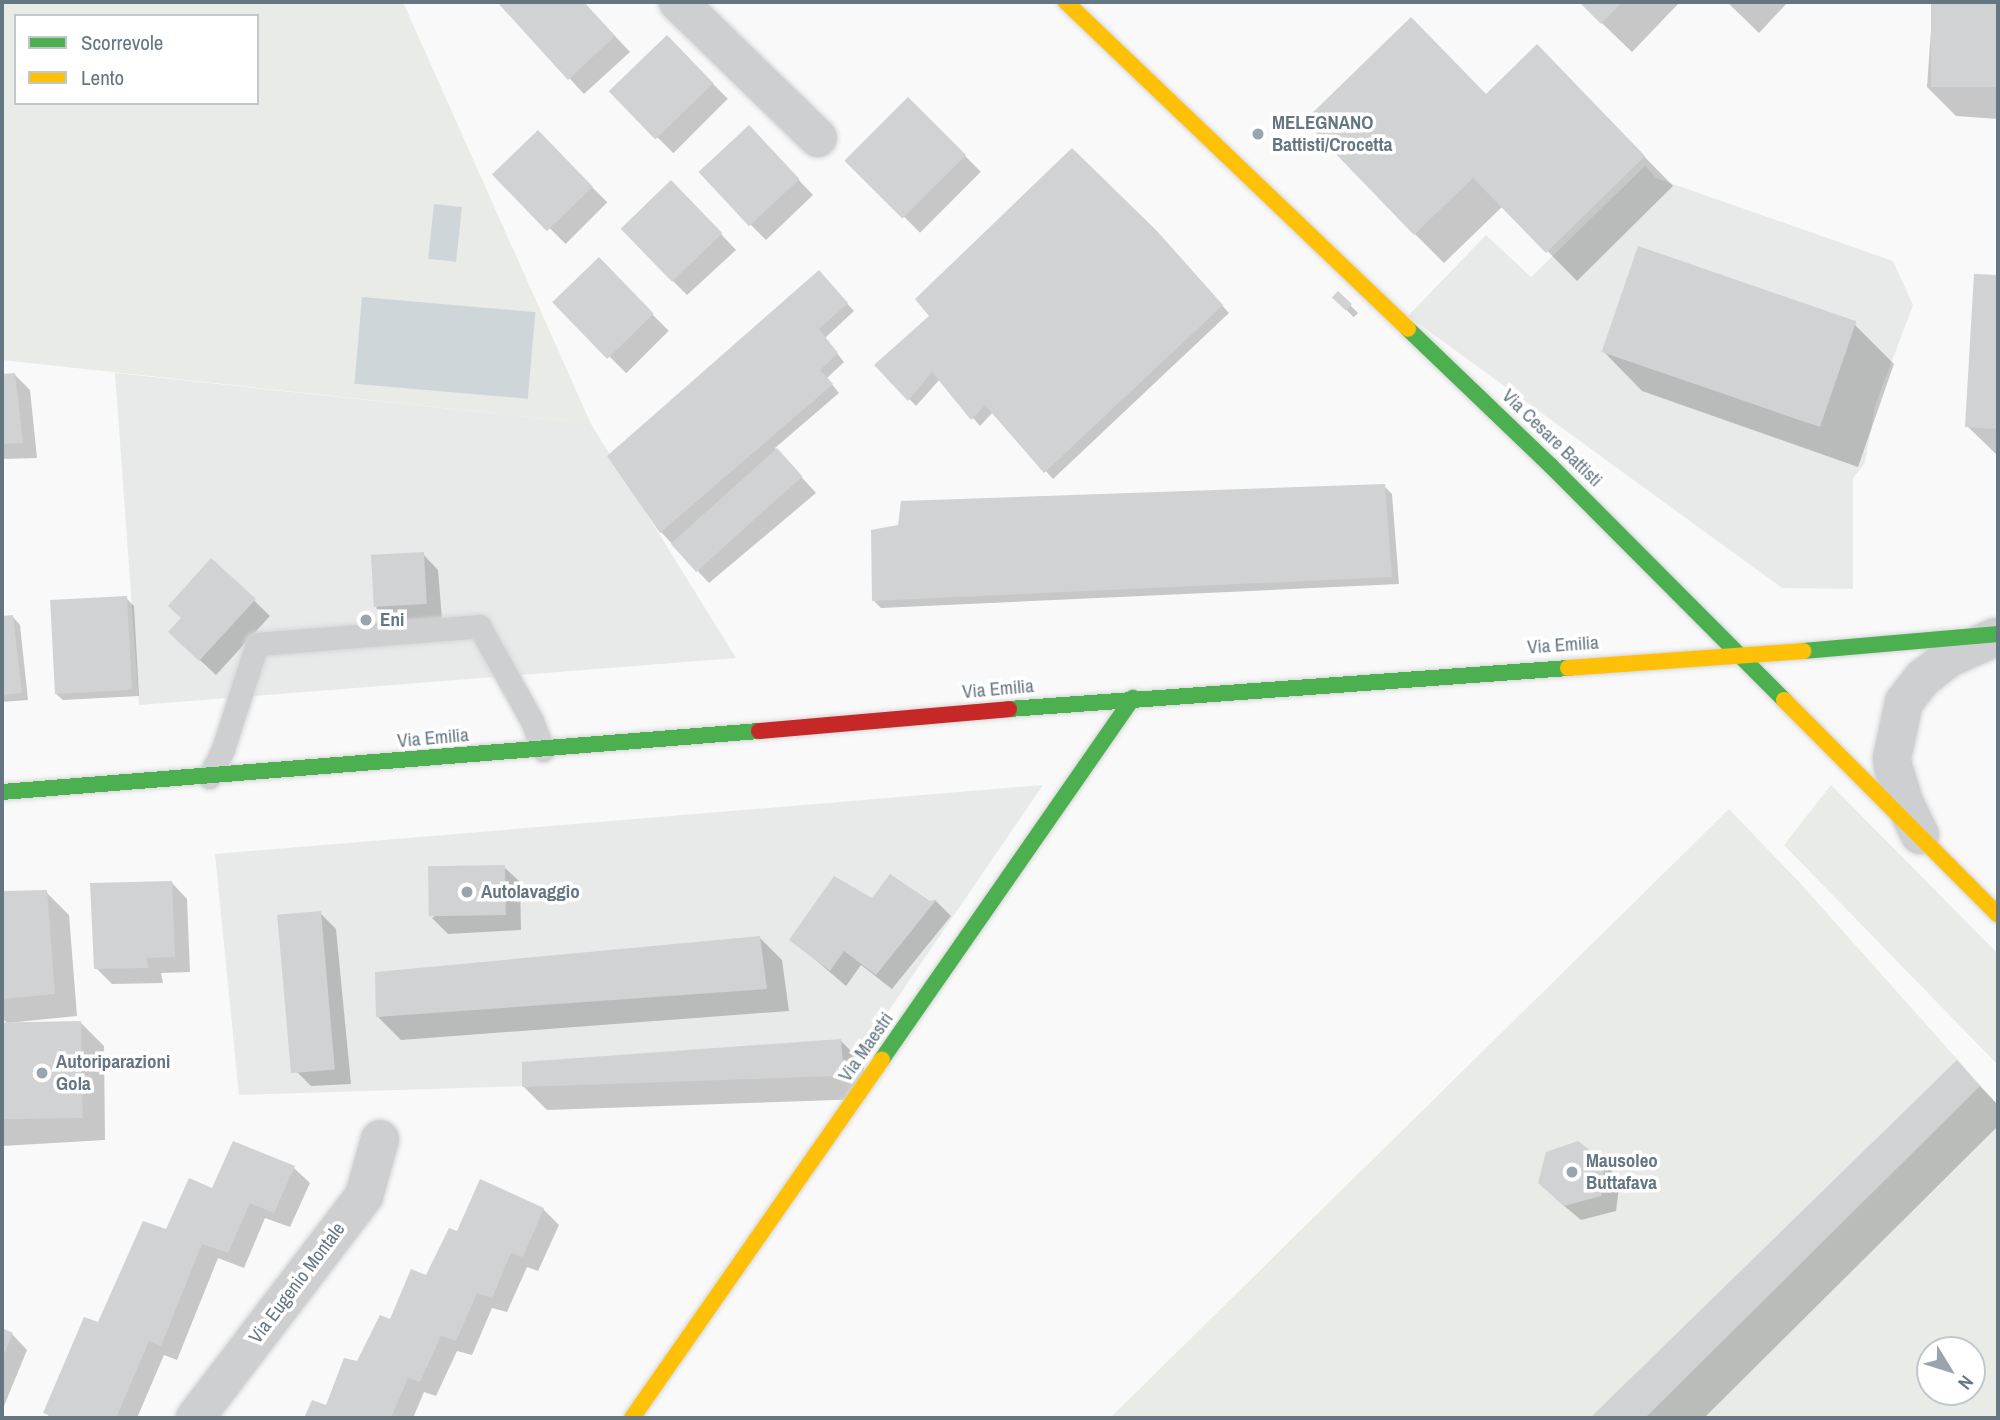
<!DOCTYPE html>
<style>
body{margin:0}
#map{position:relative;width:2000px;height:1420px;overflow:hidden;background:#f9f9f9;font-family:"Archivo Narrow",sans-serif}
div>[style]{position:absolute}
.built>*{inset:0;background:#e8e9e9}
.green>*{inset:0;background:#e8ebe6}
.water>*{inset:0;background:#ced6d9;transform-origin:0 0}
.shadow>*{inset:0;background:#0003;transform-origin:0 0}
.building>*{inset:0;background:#d0d2d3;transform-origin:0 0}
.roads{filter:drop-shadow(0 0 2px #d5d6d7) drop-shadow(0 0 2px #d5d6d7)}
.lane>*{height:23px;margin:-11.5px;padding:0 11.5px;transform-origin:11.5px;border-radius:11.5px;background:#cecfd0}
.street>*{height:38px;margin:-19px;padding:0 19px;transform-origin:19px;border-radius:19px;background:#cecfd0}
.fast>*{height:16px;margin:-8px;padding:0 8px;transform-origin:8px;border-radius:8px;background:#4caf50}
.slow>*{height:16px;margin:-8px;padding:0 8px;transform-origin:8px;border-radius:8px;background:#ffc107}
.jam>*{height:16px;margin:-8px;padding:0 8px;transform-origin:8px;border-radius:8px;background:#c62828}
.dots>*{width:19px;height:19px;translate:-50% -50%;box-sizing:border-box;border:4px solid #fff;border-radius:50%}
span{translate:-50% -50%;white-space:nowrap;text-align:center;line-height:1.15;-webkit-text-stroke:7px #fff;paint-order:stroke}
.poi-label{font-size:19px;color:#657683;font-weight:700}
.left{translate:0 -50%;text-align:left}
.street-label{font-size:19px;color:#657683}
.frame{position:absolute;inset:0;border:4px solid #657683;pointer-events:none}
.legend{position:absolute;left:14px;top:14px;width:245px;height:91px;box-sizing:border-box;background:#fff;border:2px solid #c1c8cd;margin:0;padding:9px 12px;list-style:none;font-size:21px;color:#657683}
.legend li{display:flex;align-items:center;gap:14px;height:35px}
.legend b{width:35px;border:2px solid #c1c8cd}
.north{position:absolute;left:1916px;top:1336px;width:70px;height:70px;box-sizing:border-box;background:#fff;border:2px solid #c1c8cd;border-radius:50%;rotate:128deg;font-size:19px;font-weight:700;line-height:28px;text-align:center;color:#657683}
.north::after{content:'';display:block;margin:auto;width:24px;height:32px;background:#99a4ac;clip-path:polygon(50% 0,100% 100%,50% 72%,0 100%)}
</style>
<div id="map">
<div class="built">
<div style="clip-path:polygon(1645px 166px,1656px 178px,1893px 261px,1913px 305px,1875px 406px,1865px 463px,1853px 478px,1853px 589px,1782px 588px,1408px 316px,1486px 235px,1531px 277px)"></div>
<div style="clip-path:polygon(115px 373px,591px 424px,736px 658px,139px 705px)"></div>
<div style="clip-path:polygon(1043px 785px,844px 1076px,239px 1095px,215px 854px)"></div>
</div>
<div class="green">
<div style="clip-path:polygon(evenodd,2px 2px,403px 2px,591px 424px,2px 360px,2px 2px,16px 16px,257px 16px,257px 103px,16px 103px,16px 16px)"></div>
<div style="clip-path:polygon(1831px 785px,1998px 954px,1998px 1065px,1784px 845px)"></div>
<div style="clip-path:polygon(evenodd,1729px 809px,1800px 883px,1998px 1105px,1998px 1418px,1110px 1418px,1729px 809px,1930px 1350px,1972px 1350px,1972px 1392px,1930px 1392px,1930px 1350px)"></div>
</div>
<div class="water">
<div style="left:434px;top:204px;width:28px;height:55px;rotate:6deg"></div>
<div style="left:362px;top:297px;width:174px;height:87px;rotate:5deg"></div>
</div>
<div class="shadow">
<div style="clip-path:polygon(499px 2px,583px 2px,630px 52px,584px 94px)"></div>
<div style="clip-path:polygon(1580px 2px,1680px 2px,1632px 52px)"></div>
<div style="clip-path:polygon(1727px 2px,1788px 2px,1759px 33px)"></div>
<div style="clip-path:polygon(1933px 2px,1998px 2px,1998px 119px,1956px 116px,1927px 87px)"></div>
<div style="left:667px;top:38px;width:86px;height:77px;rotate:45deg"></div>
<div style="clip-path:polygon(1566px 76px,1673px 186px,1577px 281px,1503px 206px,1444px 263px,1415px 234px,1486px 96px)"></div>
<div style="left:908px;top:99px;width:103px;height:86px;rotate:45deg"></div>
<div style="left:538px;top:133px;width:98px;height:59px;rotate:45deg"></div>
<div style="clip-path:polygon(764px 143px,813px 195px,766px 240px,750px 224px)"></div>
<div style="clip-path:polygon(687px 198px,736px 250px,687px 295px,672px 280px)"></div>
<div style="clip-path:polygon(1163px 240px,1229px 313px,1053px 479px,993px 412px,980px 426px,940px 379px,916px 406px,877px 365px)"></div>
<div style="left:598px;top:260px;width:100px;height:60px;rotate:45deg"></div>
<div style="clip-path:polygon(1976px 276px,1998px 277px,1998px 456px,1967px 426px)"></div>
<div style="clip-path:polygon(826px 280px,854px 311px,825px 338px,844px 362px,827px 378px,839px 393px,775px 448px,816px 493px,709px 583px,661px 532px,609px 456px)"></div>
<div style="left:1339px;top:294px;width:27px;height:6px;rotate:45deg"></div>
<div style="clip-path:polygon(1855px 325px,1894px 364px,1858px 467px,1642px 391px,1603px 351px)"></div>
<div style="clip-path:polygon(15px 375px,30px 390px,37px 458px,2px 459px,2px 376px)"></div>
<div style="clip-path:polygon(1384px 486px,1392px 494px,1399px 584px,881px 608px,874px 601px)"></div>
<div style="clip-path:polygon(423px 554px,438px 570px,442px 619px,392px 623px,376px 608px)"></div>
<div style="clip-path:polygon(212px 560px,270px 616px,216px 675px,186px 647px)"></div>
<div style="clip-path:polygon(126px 598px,134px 606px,139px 696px,63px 700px,55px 693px)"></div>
<div style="clip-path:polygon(13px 617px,20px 625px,28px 700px,2px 702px,2px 618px)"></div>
<div style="clip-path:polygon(504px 867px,520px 882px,521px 930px,448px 934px,432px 918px)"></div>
<div style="clip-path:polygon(172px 883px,187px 899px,190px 972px,161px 973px,163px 983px,112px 984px,96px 968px)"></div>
<div style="clip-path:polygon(46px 892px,69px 915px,77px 1016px,7px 1023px,2px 1018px,2px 893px)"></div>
<div style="clip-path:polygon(872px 901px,936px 901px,951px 916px,892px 989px,861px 965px,846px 986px,791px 939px)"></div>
<div style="clip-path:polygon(320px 913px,336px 929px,351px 1084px,311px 1086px,295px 1070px)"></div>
<div style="clip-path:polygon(759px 937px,782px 960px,789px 1011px,401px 1040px,378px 1017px)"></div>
<div style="clip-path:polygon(81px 1023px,104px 1046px,105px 1140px,2px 1146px,2px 1030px)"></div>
<div style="clip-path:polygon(841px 1041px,864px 1064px,866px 1099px,547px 1110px,524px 1087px)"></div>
<div style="clip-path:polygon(1957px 1062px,1998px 1105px,1998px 1126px,1704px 1418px,1593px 1418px)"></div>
<div style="clip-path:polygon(1604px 1163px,1620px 1179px,1616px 1211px,1581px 1220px,1556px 1199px)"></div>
<div style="clip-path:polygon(294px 1168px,310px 1183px,290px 1227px,265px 1218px,244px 1268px,218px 1258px,177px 1360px,164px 1355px,137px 1418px,51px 1418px,45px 1412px,99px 1325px,167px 1231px,213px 1191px)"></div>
<div style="clip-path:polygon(543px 1209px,559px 1225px,538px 1271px,527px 1267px,507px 1312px,492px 1308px,472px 1355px,457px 1351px,436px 1396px,424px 1392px,413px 1418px,306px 1418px,313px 1402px,327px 1407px,458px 1233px)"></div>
<div style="clip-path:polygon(2px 1330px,12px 1334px,27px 1350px,2px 1411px)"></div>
</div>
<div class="building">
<div style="clip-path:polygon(497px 2px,584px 2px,615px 36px,568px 80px)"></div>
<div style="clip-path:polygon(1579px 2px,1622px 2px,1601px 24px)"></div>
<div style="left:1931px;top:2px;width:67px;height:85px"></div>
<div style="clip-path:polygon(1411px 17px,1486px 94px,1537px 44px,1645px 156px,1546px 253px,1473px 178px,1414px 235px,1304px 121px)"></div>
<div style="left:667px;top:35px;width:67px;height:81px;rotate:46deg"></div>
<div style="left:908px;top:97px;width:82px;height:90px;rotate:45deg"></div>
<div style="left:749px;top:125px;width:74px;height:69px;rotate:47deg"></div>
<div style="left:538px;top:130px;width:79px;height:64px;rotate:46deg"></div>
<div style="clip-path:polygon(1072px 148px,1156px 230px,1223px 305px,1044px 473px,985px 405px,971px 420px,932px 372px,908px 401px,874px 365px,929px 316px,915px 299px)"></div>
<div style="left:671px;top:180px;width:74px;height:70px;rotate:46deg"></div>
<div style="left:1638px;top:246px;width:231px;height:112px;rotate:19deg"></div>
<div style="left:599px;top:257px;width:79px;height:65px;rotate:46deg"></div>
<div style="clip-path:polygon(819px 270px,848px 303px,819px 329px,838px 353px,820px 370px,833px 384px,660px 533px,607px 456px)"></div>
<div style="clip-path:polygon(1974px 274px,1998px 275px,1998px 429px,1965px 427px)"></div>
<div style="left:1338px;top:291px;width:19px;height:9px;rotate:43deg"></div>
<div style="clip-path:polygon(15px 373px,23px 443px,2px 444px,2px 374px)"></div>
<div style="left:777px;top:448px;width:38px;height:143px;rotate:48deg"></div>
<div style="clip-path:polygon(1385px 484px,1392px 577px,872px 601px,871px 530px,898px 525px,901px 501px)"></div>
<div style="left:424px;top:552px;width:52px;height:53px;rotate:87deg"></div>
<div style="clip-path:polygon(211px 558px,256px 599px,199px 661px,168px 632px,181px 618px,168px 606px)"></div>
<div style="left:127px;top:596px;width:94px;height:77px;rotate:87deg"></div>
<div style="clip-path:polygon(13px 615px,22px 693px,2px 695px,2px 616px)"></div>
<div style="left:505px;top:865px;width:50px;height:77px;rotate:89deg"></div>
<div style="clip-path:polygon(890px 874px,930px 901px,937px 899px,876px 975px,844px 951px,830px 971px,789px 940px,834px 876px,872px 898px)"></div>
<div style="clip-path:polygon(172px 881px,175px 957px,147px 958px,148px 968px,94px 969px,90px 883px)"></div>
<div style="clip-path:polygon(47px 890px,55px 994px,2px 999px,2px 891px)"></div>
<div style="left:321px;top:911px;width:159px;height:44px;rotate:85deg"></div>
<div style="clip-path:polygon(760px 936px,767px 989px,376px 1017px,375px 972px)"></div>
<div style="left:81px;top:1021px;width:97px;height:79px;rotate:89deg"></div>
<div style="clip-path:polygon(841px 1039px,844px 1076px,522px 1087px,522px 1062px)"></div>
<div style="clip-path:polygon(1957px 1060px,1980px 1086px,1645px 1418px,1590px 1418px)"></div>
<div style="clip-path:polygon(233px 1141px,295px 1166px,274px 1213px,250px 1203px,228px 1253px,202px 1244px,161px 1346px,149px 1341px,116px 1418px,58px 1418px,43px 1413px,84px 1317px,98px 1322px,143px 1221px,166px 1229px,189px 1178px,212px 1188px)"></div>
<div style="clip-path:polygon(1578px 1141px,1605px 1162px,1601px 1196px,1564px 1206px,1538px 1183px,1546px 1152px)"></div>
<div style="clip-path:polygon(480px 1179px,544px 1208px,523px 1257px,511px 1253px,492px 1298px,477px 1293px,456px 1341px,441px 1336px,420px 1382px,408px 1378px,391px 1418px,304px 1418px,312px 1400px,326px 1405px,344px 1358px,357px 1361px,380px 1315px,390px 1319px,411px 1269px,426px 1275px,449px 1228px,457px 1231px)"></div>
<div style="clip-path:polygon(2px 1328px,13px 1333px,2px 1359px)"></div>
</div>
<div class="roads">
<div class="lane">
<div style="left:209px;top:777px;width:31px;rotate:-63deg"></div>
<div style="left:223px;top:749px;width:110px;rotate:-72.1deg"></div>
<div style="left:257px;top:644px;width:223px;rotate:-4.6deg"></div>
<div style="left:479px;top:626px;width:109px;rotate:60.8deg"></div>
<div style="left:532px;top:721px;width:31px;rotate:69deg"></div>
</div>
<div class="street">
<div style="left:678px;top:2px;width:195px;rotate:44.2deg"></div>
<div style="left:1920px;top:835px;width:37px;rotate:-116deg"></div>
<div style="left:1904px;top:802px;width:37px;rotate:-107deg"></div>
<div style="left:1893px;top:767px;width:9px;rotate:-96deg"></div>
<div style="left:1892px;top:758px;width:57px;rotate:-77.9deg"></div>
<div style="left:1904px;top:702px;width:31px;rotate:-52deg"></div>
<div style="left:1923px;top:678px;width:33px;rotate:-38deg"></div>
<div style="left:1949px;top:658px;width:51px;rotate:-24.1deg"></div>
<div style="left:195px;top:1418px;width:279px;rotate:-52.7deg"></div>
<div style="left:364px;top:1196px;width:59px;rotate:-74.3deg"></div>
</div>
<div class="fast">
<div style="left:1408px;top:329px;width:198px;rotate:43.8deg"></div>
<div style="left:1551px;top:466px;width:330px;rotate:45.1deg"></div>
<div style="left:1803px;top:651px;width:196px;rotate:-5deg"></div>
<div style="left:1009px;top:709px;width:561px;rotate:-4.19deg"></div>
<div style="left:2px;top:792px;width:759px;rotate:-4.61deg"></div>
<div style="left:882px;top:1059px;width:440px;rotate:-55.2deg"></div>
</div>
<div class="slow">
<div style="left:1066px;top:2px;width:473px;rotate:43.7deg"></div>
<div style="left:1568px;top:668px;width:236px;rotate:-4.1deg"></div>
<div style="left:1784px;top:700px;width:303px;rotate:45.1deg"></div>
<div style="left:632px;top:1418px;width:437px;rotate:-55.1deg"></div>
</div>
<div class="jam">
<div style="left:759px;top:731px;width:251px;rotate:-5deg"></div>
</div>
</div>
<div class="dots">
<div style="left:1258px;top:134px;background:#99a4ac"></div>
<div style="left:366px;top:620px;background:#99a4ac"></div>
<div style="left:467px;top:892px;background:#99a4ac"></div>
<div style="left:42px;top:1073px;background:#99a4ac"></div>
<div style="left:1572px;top:1172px;background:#99a4ac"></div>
</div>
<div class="poi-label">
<span class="left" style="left:1272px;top:134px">MELEGNANO<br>Battisti/Crocetta</span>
<span class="left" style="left:380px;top:620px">Eni</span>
<span class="left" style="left:481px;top:892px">Autolavaggio</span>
<span class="left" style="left:56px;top:1073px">Autoriparazioni<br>Gola</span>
<span class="left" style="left:1586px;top:1172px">Mausoleo<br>Buttafava</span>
</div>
<div class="street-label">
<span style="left:1552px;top:438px;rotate:44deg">Via Cesare Battisti</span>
<span style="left:1563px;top:645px;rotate:-4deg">Via Emilia</span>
<span style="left:998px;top:689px;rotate:-5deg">Via Emilia</span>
<span style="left:433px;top:738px;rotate:-5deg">Via Emilia</span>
<span style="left:866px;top:1047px;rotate:-55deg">Via Maestri</span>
<span style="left:297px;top:1283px;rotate:-53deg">Via Eugenio Montale</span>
</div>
<div class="frame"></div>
<ul class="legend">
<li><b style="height:9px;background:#4caf50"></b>Scorrevole</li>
<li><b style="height:9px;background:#ffc107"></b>Lento</li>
</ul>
<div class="north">N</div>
</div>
